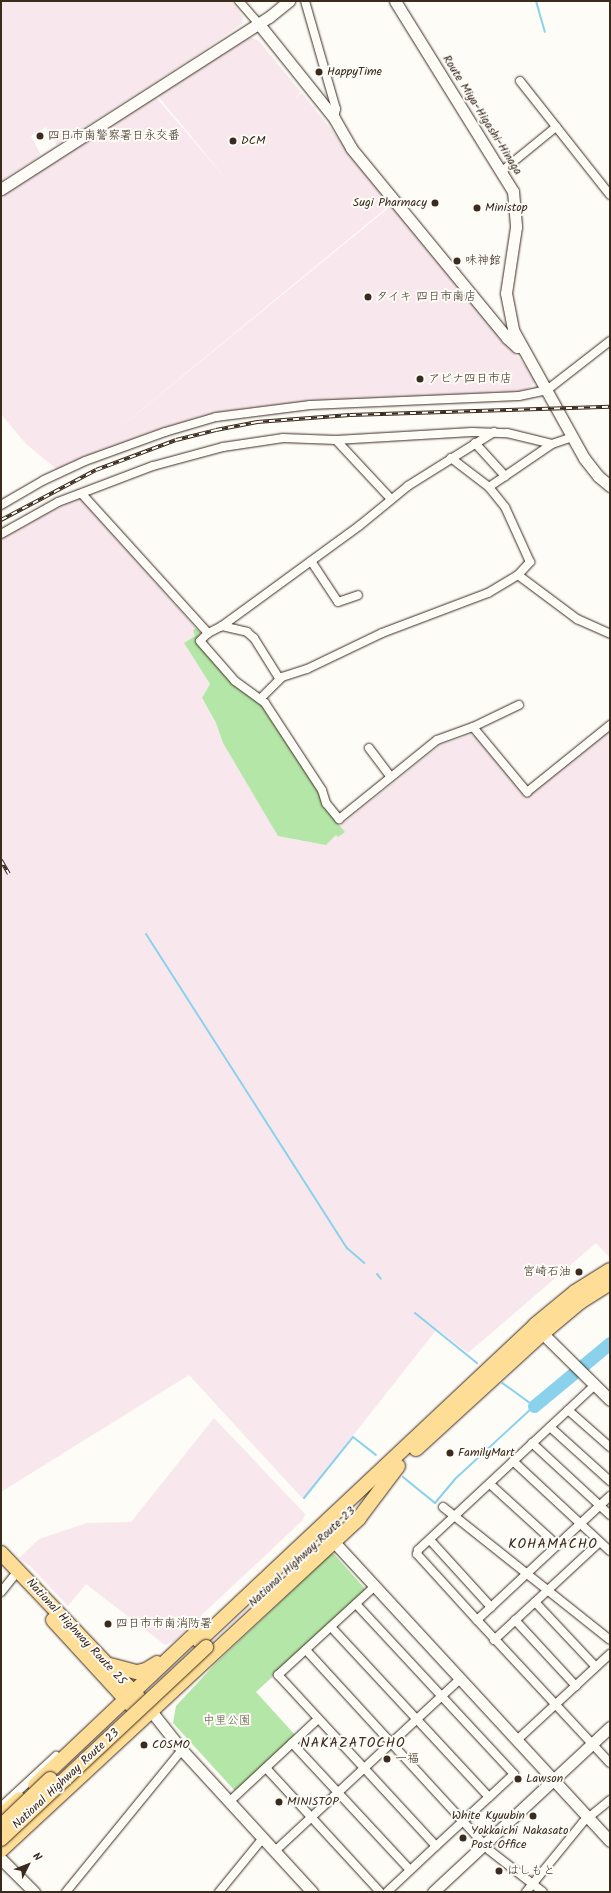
<!DOCTYPE html>
<meta charset="utf-8">
<style>
body{margin:0}
#map{position:relative;width:611px;height:1893px;overflow:hidden;background:#fdfcf7;font-family:Kalam,"Klee One",sans-serif}
div>[style]{position:absolute}
.built>*{inset:0;background:#f8e8ed}
.green>*{inset:0;background:#b3e6a7}
.stream>*{height:2px;margin:-1px;padding:0 1px;transform-origin:1px;border-radius:1px;background:#8ad2ec}
.river>*{height:13px;margin:-6.5px;padding:0 6.5px;transform-origin:6.5px;border-radius:6.5px;background:#8ad2ec}
.roads{filter:drop-shadow(0 0 1px #3b2a1e) drop-shadow(0 0 1px #3b2a1e)}
.street>*{height:8px;margin:-4px;padding:0 4px;transform-origin:4px;border-radius:4px;background:#fdfcf7}
.secondary>*{height:11px;margin:-5.5px;padding:0 5.5px;transform-origin:5.5px;border-radius:5.5px;background:#fdfcf7}
.highway>*{height:14px;margin:-7px;padding:0 7px;transform-origin:7px;border-radius:7px;background:#fedd96}
.rail>*{height:3.5px;margin-top:-1.75px;transform-origin:0;background:repeating-linear-gradient(90deg,#fdfcf7 0 6px,#3b2a1e 0 12px);box-sizing:border-box;border-block:1px solid #3b2a1e}
.bridges{filter:drop-shadow(0 0 1px #3b2a1e) drop-shadow(0 0 1px #3b2a1e)}
.highway-bridge>*{height:14px;margin:-7px;padding:0 7px;transform-origin:7px;border-radius:7px;background:#fedd96}
.dots>*{width:11px;height:11px;translate:-50% -50%;box-sizing:border-box;border:2px solid #fdfcf7;border-radius:50%}
span{translate:-50% -50%;white-space:nowrap;text-align:center;line-height:1.15;-webkit-text-stroke:4px #fdfcf7;paint-order:stroke}
.poi-label{font-size:12px;color:#3b2a1e}
.left{translate:0 -50%;text-align:left}
.right{translate:-100% -50%;text-align:right}
.street-label{font-size:12px;color:#3b2a1e}
.park-label{font-size:12px;color:#595940}
.quarter-label{font-size:14px;color:#3b2a1e;letter-spacing:1px}
.frame{position:absolute;inset:0;border:2px solid #3b2a1e;pointer-events:none}
.north{position:absolute;left:8px;top:1845px;width:40px;height:40px;-webkit-text-stroke:3px #fdfcf7;paint-order:stroke;rotate:48deg;font-size:11px;font-weight:700;line-height:16px;text-align:center;color:#3b2a1e}
.north::after{content:'';display:block;margin:auto;width:14px;height:18px;background:#3b2a1e;clip-path:polygon(50% 0,100% 100%,50% 72%,0 100%)}
</style>
<div id="map">
<div class="built">
<div style="clip-path:polygon(1px 1px,231px 1px,243px 17px,242px 24px,194px 57px,57px 145px,46px 127px,31px 136px,41px 155px,1px 181px)"></div>
<div style="clip-path:polygon(248px 36px,259px 41px,301px 92px,294px 99px,302px 93px,391px 204px,89px 453px,392px 205px,537px 380px,528px 389px,514px 394px,294px 404px,257px 407px,213px 416px,90px 457px,85px 456px,60px 472px,26px 444px,1px 414px,1px 197px,155px 96px,228px 181px,157px 95px)"></div>
<div style="clip-path:polygon(80px 498px,196px 628px,193px 630px,196px 636px,184px 643px,210px 684px,202px 699px,216px 723px,223px 743px,326px 845px,336px 835px,344px 832px,340px 826px,440px 745px,470px 735px,475px 736px,527px 796px,610px 729px,610px 1258px,596px 1243px,468px 1353px,437px 1329px,303px 1499px,189px 1375px,1px 1492px,1px 539px,33px 519px)"></div>
<div style="clip-path:polygon(214px 1418px,305px 1514px,303px 1520px,174px 1641px,165px 1645px,86px 1584px,68px 1606px,31px 1567px,19px 1558px,39px 1539px,87px 1523px,131px 1522px)"></div>
</div>
<div class="green">
<div style="clip-path:polygon(196px 628px,201px 633px,197px 639px,238px 687px,263px 706px,319px 791px,323px 806px,345px 832px,338px 837px,336px 835px,326px 845px,278px 836px,223px 743px,216px 723px,202px 698px,210px 684px,184px 643px,195px 636px,193px 630px)"></div>
<div style="clip-path:polygon(331px 1554px,334px 1554px,366px 1590px,256px 1692px,296px 1736px,236px 1792px,173px 1723px,176px 1706px,216px 1663px)"></div>
</div>
<div class="stream">
<div style="left:536px;top:1px;width:32px;rotate:74deg"></div>
<div style="left:146px;top:934px;width:373px;rotate:57.4deg"></div>
<div style="left:347px;top:1248px;width:23px;rotate:41deg"></div>
<div style="left:377px;top:1274px;width:6px;rotate:51deg"></div>
<div style="left:415px;top:1313px;width:80px;rotate:38.9deg"></div>
<div style="left:403px;top:1477px;width:41px;rotate:39.1deg"></div>
<div style="left:435px;top:1503px;width:31px;rotate:-50deg"></div>
<div style="left:455px;top:1479px;width:108px;rotate:-42.7deg"></div>
<div style="left:534px;top:1406px;width:39px;rotate:-144deg"></div>
<div style="left:304px;top:1498px;width:78px;rotate:-51.2deg"></div>
<div style="left:353px;top:1437px;width:29px;rotate:38deg"></div>
</div>
<div class="river">
<div style="left:534px;top:1406px;width:99px;rotate:-39.7deg"></div>
</div>
<div class="roads">
<div class="street">
<div style="left:239px;top:1px;width:29px;rotate:49deg"></div>
<div style="left:305px;top:1px;width:112px;rotate:74deg"></div>
<div style="left:336px;top:109px;width:9px;rotate:103deg"></div>
<div style="left:520px;top:81px;width:145px;rotate:51.7deg"></div>
<div style="left:502px;top:171px;width:70px;rotate:-39.2deg"></div>
<div style="left:494px;top:432px;width:102px;rotate:147.9deg"></div>
<div style="left:408px;top:486px;width:63px;rotate:140.8deg"></div>
<div style="left:359px;top:526px;width:170px;rotate:143.9deg"></div>
<div style="left:222px;top:626px;width:16px;rotate:153deg"></div>
<div style="left:208px;top:633px;width:11px;rotate:135deg"></div>
<div style="left:200px;top:641px;width:53px;rotate:48.8deg"></div>
<div style="left:235px;top:681px;width:37px;rotate:36deg"></div>
<div style="left:265px;top:703px;width:104px;rotate:56.8deg"></div>
<div style="left:322px;top:790px;width:14px;rotate:73deg"></div>
<div style="left:326px;top:803px;width:21px;rotate:51deg"></div>
<div style="left:339px;top:819px;width:126px;rotate:-38.9deg"></div>
<div style="left:437px;top:740px;width:38px;rotate:-20deg"></div>
<div style="left:473px;top:727px;width:85px;rotate:50.3deg"></div>
<div style="left:527px;top:792px;width:107px;rotate:-38.9deg"></div>
<div style="left:336px;top:440px;width:81px;rotate:47deg"></div>
<div style="left:475px;top:443px;width:45px;rotate:47.7deg"></div>
<div style="left:489px;top:487px;width:76px;rotate:-34.3deg"></div>
<div style="left:82px;top:494px;width:188px;rotate:47.8deg"></div>
<div style="left:1px;top:505px;width:50px;rotate:-30.2deg"></div>
<div style="left:44px;top:480px;width:45px;rotate:-24.9deg"></div>
<div style="left:85px;top:461px;width:85px;rotate:-19.9deg"></div>
<div style="left:165px;top:432px;width:53px;rotate:-16.4deg"></div>
<div style="left:216px;top:417px;width:95px;rotate:-7.3deg"></div>
<div style="left:310px;top:405px;width:209px;rotate:-2.5deg"></div>
<div style="left:519px;top:396px;width:29px;rotate:-12deg"></div>
<div style="left:547px;top:390px;width:80px;rotate:-37.9deg"></div>
<div style="left:1px;top:534px;width:65px;rotate:-29.3deg"></div>
<div style="left:58px;top:502px;width:102px;rotate:-20.8deg"></div>
<div style="left:153px;top:466px;width:73px;rotate:-15.2deg"></div>
<div style="left:223px;top:447px;width:61px;rotate:-8.5deg"></div>
<div style="left:283px;top:438px;width:53px;rotate:2.2deg"></div>
<div style="left:336px;top:440px;width:136px;rotate:-3.4deg"></div>
<div style="left:472px;top:432px;width:35px;rotate:2deg"></div>
<div style="left:507px;top:433px;width:46px;rotate:13.7deg"></div>
<div style="left:552px;top:444px;width:21px;rotate:-19deg"></div>
<div style="left:311px;top:561px;width:49px;rotate:56.6deg"></div>
<div style="left:338px;top:602px;width:21px;rotate:-19deg"></div>
<div style="left:518px;top:575px;width:74px;rotate:36.7deg"></div>
<div style="left:577px;top:619px;width:36px;rotate:24deg"></div>
<div style="left:222px;top:626px;width:26px;rotate:13deg"></div>
<div style="left:247px;top:632px;width:9px;rotate:41deg"></div>
<div style="left:254px;top:638px;width:47px;rotate:58deg"></div>
<div style="left:260px;top:699px;width:31px;rotate:-45deg"></div>
<div style="left:282px;top:677px;width:26px;rotate:-18deg"></div>
<div style="left:307px;top:669px;width:83px;rotate:-25.6deg"></div>
<div style="left:382px;top:633px;width:113px;rotate:-20.7deg"></div>
<div style="left:488px;top:593px;width:35px;rotate:-31deg"></div>
<div style="left:518px;top:575px;width:18px;rotate:-47deg"></div>
<div style="left:530px;top:562px;width:60px;rotate:-114.4deg"></div>
<div style="left:505px;top:507px;width:26px;rotate:-129deg"></div>
<div style="left:489px;top:487px;width:48px;rotate:-142.7deg"></div>
<div style="left:473px;top:727px;width:51px;rotate:-25.6deg"></div>
<div style="left:369px;top:748px;width:36px;rotate:53deg"></div>
<div style="left:568px;top:1410px;width:56px;rotate:41.4deg"></div>
<div style="left:550px;top:1427px;width:81px;rotate:42deg"></div>
<div style="left:532px;top:1443px;width:106px;rotate:42.7deg"></div>
<div style="left:513px;top:1461px;width:132px;rotate:42.9deg"></div>
<div style="left:490px;top:1484px;width:91px;rotate:42.3deg"></div>
<div style="left:610px;top:1496px;width:182px;rotate:137deg"></div>
<div style="left:477px;top:1620px;width:195px;rotate:47.1deg"></div>
<div style="left:443px;top:1507px;width:213px;rotate:38.5deg"></div>
<div style="left:430px;top:1540px;width:91px;rotate:47.7deg"></div>
<div style="left:1px;top:1592px;width:19px;rotate:-51deg"></div>
<div style="left:535px;top:1602px;width:89px;rotate:46.8deg"></div>
<div style="left:356px;top:1604px;width:232px;rotate:47.1deg"></div>
<div style="left:514px;top:1774px;width:34px;rotate:137deg"></div>
<div style="left:477px;top:1620px;width:89px;rotate:-132.3deg"></div>
<div style="left:417px;top:1554px;width:4px;rotate:-76deg"></div>
<div style="left:418px;top:1550px;width:241px;rotate:-43deg"></div>
<div style="left:515px;top:1620px;width:90px;rotate:47.3deg"></div>
<div style="left:331px;top:1627px;width:232px;rotate:47.1deg"></div>
<div style="left:489px;top:1797px;width:72px;rotate:137.2deg"></div>
<div style="left:436px;top:1846px;width:233px;rotate:-132.7deg"></div>
<div style="left:278px;top:1675px;width:130px;rotate:-42.5deg"></div>
<div style="left:494px;top:1640px;width:144px;rotate:-42.8deg"></div>
<div style="left:306px;top:1650px;width:271px;rotate:47.5deg"></div>
<div style="left:489px;top:1850px;width:68px;rotate:37.9deg"></div>
<div style="left:517px;top:1740px;width:127px;rotate:-42.8deg"></div>
<div style="left:292px;top:1743px;width:173px;rotate:47.1deg"></div>
<div style="left:266px;top:1768px;width:168px;rotate:47.4deg"></div>
<div style="left:229px;top:1802px;width:122px;rotate:-43deg"></div>
<div style="left:2px;top:1806px;width:74px;rotate:-42.8deg"></div>
<div style="left:275px;top:1851px;width:253px;rotate:-42.9deg"></div>
<div style="left:66px;top:1892px;width:183px;rotate:-50.8deg"></div>
<div style="left:219px;top:1892px;width:70px;rotate:-50.8deg"></div>
<div style="left:387px;top:1892px;width:67px;rotate:-43.2deg"></div>
<div style="left:526px;top:1892px;width:90px;rotate:-50.8deg"></div>
<div style="left:583px;top:1822px;width:35px;rotate:-39deg"></div>
</div>
<div class="secondary">
<div style="left:395px;top:1px;width:224px;rotate:58.2deg"></div>
<div style="left:513px;top:191px;width:36px;rotate:85deg"></div>
<div style="left:516px;top:227px;width:67px;rotate:98.6deg"></div>
<div style="left:506px;top:293px;width:38px;rotate:79deg"></div>
<div style="left:513px;top:330px;width:146px;rotate:61deg"></div>
<div style="left:584px;top:458px;width:23px;rotate:52deg"></div>
<div style="left:598px;top:476px;width:16px;rotate:40deg"></div>
<div style="left:258px;top:23px;width:122px;rotate:51.3deg"></div>
<div style="left:334px;top:118px;width:34px;rotate:60deg"></div>
<div style="left:351px;top:148px;width:246px;rotate:50.6deg"></div>
<div style="left:507px;top:338px;width:13px;rotate:42deg"></div>
<div style="left:517px;top:347px;width:4px"></div>
<div style="left:1px;top:189px;width:318px;rotate:-32.7deg"></div>
<div style="left:269px;top:17px;width:26px;rotate:-39deg"></div>
<div style="left:538px;top:1329px;width:101px;rotate:44.6deg"></div>
<div style="left:334px;top:1542px;width:407px;rotate:47.3deg"></div>
<div style="left:151px;top:1711px;width:50px;rotate:51.5deg"></div>
<div style="left:182px;top:1750px;width:193px;rotate:47.5deg"></div>
<div style="left:1px;top:1859px;width:47px;rotate:45deg"></div>
<div style="left:433px;top:1892px;width:242px;rotate:-43deg"></div>
</div>
<div class="highway">
<div style="left:416px;top:1449px;width:171px;rotate:-42.4deg"></div>
<div style="left:542px;top:1334px;width:50px;rotate:-40.1deg"></div>
<div style="left:580px;top:1302px;width:36px;rotate:-32deg"></div>
<div style="left:1px;top:1553px;width:202px;rotate:46.4deg"></div>
<div style="left:53px;top:1620px;width:115px;rotate:47.5deg"></div>
<div style="left:199px;top:1641px;width:461px;rotate:-43.2deg"></div>
<div style="left:535px;top:1325px;width:52px;rotate:-39.5deg"></div>
<div style="left:575px;top:1292px;width:41px;rotate:-32.2deg"></div>
<div style="left:110px;top:1665px;width:28px;rotate:15deg"></div>
<div style="left:137px;top:1672px;width:9px;rotate:-13deg"></div>
<div style="left:146px;top:1670px;width:13px;rotate:-32deg"></div>
<div style="left:35px;top:1785px;width:231px;rotate:-43.4deg"></div>
<div style="left:1px;top:1816px;width:25px;rotate:-42deg"></div>
<div style="left:1px;top:1850px;width:488px;rotate:-42.8deg"></div>
<div style="left:359px;top:1518px;width:65px;rotate:-53.1deg"></div>
</div>
</div>
<div class="rail">
<div style="left:1px;top:520px;width:107px;rotate:-27.8deg"></div>
<div style="left:96px;top:470px;width:85px;rotate:-20.6deg"></div>
<div style="left:176px;top:440px;width:41px;rotate:-14deg"></div>
<div style="left:216px;top:430px;width:42px;rotate:-11deg"></div>
<div style="left:257px;top:422px;width:93px;rotate:-4.3deg"></div>
<div style="left:350px;top:415px;width:260px;rotate:-1.8deg"></div>
<div style="left:1px;top:860px;width:16px;rotate:60deg"></div>
</div>
<div class="bridges">
<div class="highway-bridge">
<div style="left:1px;top:1826px;width:68px;rotate:-43.8deg"></div>
<div style="left:1px;top:1839px;width:281px;rotate:-43.1deg"></div>
</div>
</div>
<div class="dots">
<div style="left:319px;top:72px;background:#3b2a1e"></div>
<div style="left:40px;top:136px;background:#3b2a1e"></div>
<div style="left:233px;top:141px;background:#3b2a1e"></div>
<div style="left:435px;top:203px;background:#3b2a1e"></div>
<div style="left:477px;top:208px;background:#3b2a1e"></div>
<div style="left:457px;top:261px;background:#3b2a1e"></div>
<div style="left:368px;top:297px;background:#3b2a1e"></div>
<div style="left:420px;top:379px;background:#3b2a1e"></div>
<div style="left:579px;top:1272px;background:#3b2a1e"></div>
<div style="left:450px;top:1453px;background:#3b2a1e"></div>
<div style="left:108px;top:1624px;background:#3b2a1e"></div>
<div style="left:144px;top:1745px;background:#3b2a1e"></div>
<div style="left:387px;top:1759px;background:#3b2a1e"></div>
<div style="left:518px;top:1779px;background:#3b2a1e"></div>
<div style="left:279px;top:1802px;background:#3b2a1e"></div>
<div style="left:533px;top:1816px;background:#3b2a1e"></div>
<div style="left:463px;top:1838px;background:#3b2a1e"></div>
<div style="left:499px;top:1871px;background:#3b2a1e"></div>
</div>
<div class="poi-label">
<span class="left" style="left:327px;top:72px">HappyTime</span>
<span class="left" style="left:48px;top:136px">四日市南警察署日永交番</span>
<span class="left" style="left:241px;top:141px">DCM</span>
<span class="right" style="left:427px;top:203px">Sugi Pharmacy</span>
<span class="left" style="left:485px;top:208px">Ministop</span>
<span class="left" style="left:465px;top:261px">味神館</span>
<span class="left" style="left:376px;top:297px">タイキ 四日市南店</span>
<span class="left" style="left:428px;top:379px">アピナ四日市店</span>
<span class="right" style="left:571px;top:1272px">宮崎石油</span>
<span class="left" style="left:458px;top:1453px">FamilyMart</span>
<span class="left" style="left:116px;top:1624px">四日市市南消防署</span>
<span class="left" style="left:152px;top:1745px">COSMO</span>
<span class="left" style="left:395px;top:1759px">一福</span>
<span class="left" style="left:526px;top:1779px">Lawson</span>
<span class="left" style="left:287px;top:1802px">MINISTOP</span>
<span class="right" style="left:525px;top:1816px">White Kyuubin</span>
<span class="left" style="left:471px;top:1838px">Yokkaichi Nakasato<br>Post Office</span>
<span class="left" style="left:507px;top:1871px">はしもと</span>
</div>
<div class="street-label">
<span style="left:482px;top:115px;rotate:58deg">Route Miya-Higashi-Hinaga</span>
<span style="left:302px;top:1557px;rotate:-43deg">National Highway Route 23</span>
<span style="left:76px;top:1632px;rotate:47deg">National Highway Route 25</span>
<span style="left:66px;top:1779px;rotate:-43deg">National Highway Route 23</span>
</div>
<div class="park-label">
<span style="left:227px;top:1721px">中里公園</span>
</div>
<div class="quarter-label">
<span style="left:553px;top:1544px">KOHAMACHO</span>
<span style="left:353px;top:1743px">NAKAZATOCHO</span>
</div>
<div class="frame"></div>
<div class="north">N</div>
</div>
